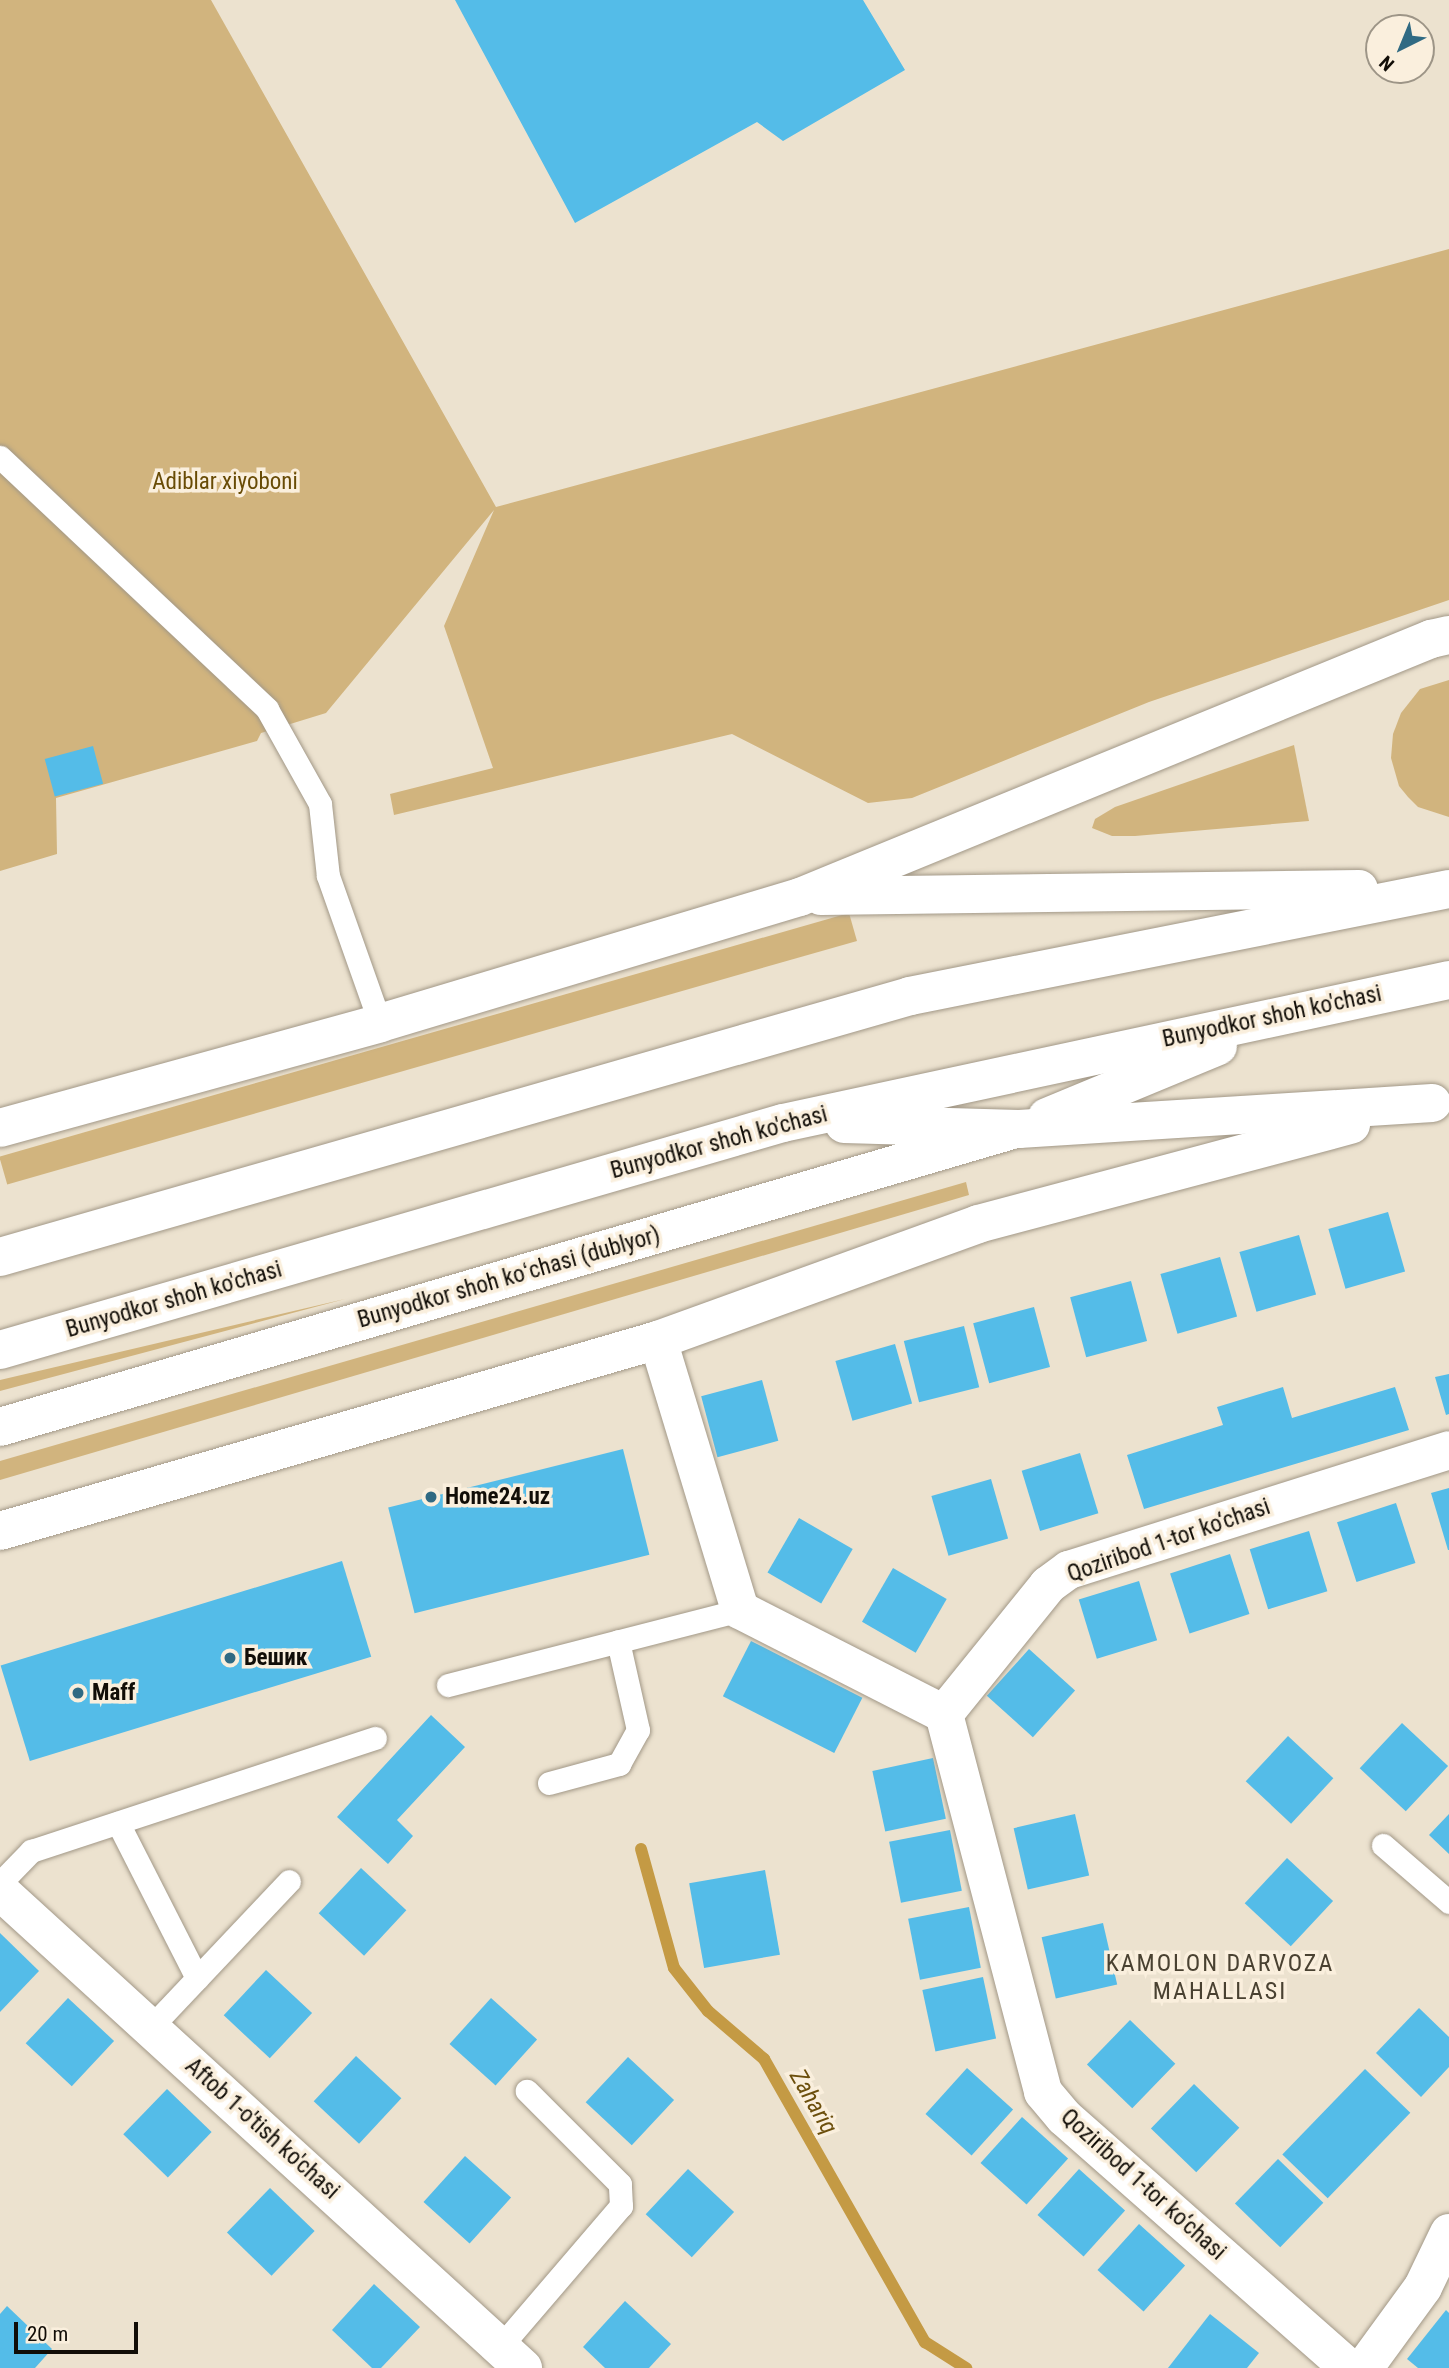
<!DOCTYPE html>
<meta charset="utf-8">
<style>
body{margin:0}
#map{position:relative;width:1449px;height:2368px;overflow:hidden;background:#ece2cf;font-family:"Roboto Condensed",sans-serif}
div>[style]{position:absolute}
.green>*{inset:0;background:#d1b47e;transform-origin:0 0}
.stream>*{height:12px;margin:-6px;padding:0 6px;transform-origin:6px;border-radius:6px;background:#c49a44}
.building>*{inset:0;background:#54bce8;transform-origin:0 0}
.roads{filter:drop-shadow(0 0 2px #a29887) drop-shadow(0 0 2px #a29887)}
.lane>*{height:23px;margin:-11.5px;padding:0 11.5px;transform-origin:11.5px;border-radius:11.5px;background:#fff}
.street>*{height:38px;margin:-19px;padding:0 19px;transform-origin:19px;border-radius:19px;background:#fff}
.secondary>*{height:38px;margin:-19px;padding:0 19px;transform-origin:19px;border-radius:19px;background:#fff}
.primary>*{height:38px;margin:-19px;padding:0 19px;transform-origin:19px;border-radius:19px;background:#fff}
.dots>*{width:19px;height:19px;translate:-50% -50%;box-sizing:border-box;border:4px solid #faefdd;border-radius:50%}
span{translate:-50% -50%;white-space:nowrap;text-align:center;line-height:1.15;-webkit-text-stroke:7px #faefdd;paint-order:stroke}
.park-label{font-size:23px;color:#684b05}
.street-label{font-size:23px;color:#110d07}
.poi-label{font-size:23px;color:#110d07;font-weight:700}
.left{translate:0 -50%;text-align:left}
.neighbourhood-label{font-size:24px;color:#494131;letter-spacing:2px}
.water-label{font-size:24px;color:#6c4f0c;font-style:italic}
.north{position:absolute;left:1365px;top:14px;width:70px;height:70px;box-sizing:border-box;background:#faefdd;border:2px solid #9d9587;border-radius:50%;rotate:223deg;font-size:19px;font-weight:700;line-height:28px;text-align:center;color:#110d07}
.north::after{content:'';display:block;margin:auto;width:24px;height:32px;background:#306a83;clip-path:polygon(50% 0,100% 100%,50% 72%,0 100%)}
.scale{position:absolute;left:14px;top:2322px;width:124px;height:32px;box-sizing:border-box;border:4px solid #110d07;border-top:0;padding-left:9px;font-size:21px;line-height:24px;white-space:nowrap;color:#110d07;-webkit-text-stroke:5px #faefdd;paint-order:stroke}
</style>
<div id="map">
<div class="green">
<div style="clip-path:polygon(0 0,211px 0,496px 507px,1449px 249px,1449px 600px,1149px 702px,912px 798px,868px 803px,732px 734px,394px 815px,390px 794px,493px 768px,444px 626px,494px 510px,326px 713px,261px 733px,257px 741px,56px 798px,57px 854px,0 871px)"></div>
<div style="clip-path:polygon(1449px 680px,1449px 817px,1418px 807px,1408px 797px,1399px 786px,1391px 758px,1393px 734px,1401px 713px,1420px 689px)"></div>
<div style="clip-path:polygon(1294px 745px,1309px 821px,1135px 836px,1112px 836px,1092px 828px,1095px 819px,1115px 807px)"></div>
<div style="left:849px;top:913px;width:29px;height:884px;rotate:74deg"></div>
<div style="clip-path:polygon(966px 1182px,969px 1195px,0 1480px,0 1461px)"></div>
<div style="clip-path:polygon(345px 1299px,0 1391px,0 1380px)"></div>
</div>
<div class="stream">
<div style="left:641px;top:1849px;width:123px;rotate:74.5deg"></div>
<div style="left:674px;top:1968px;width:55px;rotate:51.7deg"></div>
<div style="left:708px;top:2011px;width:74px;rotate:40.6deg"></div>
<div style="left:764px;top:2059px;width:326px;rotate:60.4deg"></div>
<div style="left:925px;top:2342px;width:49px;rotate:32.4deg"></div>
</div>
<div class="building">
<div style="clip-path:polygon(455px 0,863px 0,905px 70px,783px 141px,757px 122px,575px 223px)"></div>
<div style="left:93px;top:746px;width:39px;height:50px;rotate:75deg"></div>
<div style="left:1388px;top:1212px;width:62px;height:62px;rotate:74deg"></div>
<div style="left:1299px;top:1235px;width:62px;height:62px;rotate:74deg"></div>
<div style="left:1220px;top:1257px;width:62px;height:62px;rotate:74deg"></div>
<div style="left:1131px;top:1281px;width:62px;height:63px;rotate:75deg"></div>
<div style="left:1034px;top:1307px;width:62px;height:63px;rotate:75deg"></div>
<div style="left:964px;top:1326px;width:63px;height:62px;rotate:76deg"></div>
<div style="left:895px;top:1344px;width:62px;height:62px;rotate:74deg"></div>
<div style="clip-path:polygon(1449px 1374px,1449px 1414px,1446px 1415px,1435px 1377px)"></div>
<div style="left:762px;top:1380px;width:63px;height:63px;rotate:75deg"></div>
<div style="clip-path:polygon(1283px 1387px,1292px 1418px,1395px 1387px,1409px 1430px,1144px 1509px,1127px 1455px,1223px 1425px,1217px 1407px)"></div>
<div style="left:623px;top:1449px;width:109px;height:242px;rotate:76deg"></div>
<div style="left:1080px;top:1453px;width:63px;height:61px;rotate:73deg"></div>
<div style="left:991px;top:1479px;width:62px;height:62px;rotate:74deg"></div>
<div style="clip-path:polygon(1449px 1488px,1449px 1550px,1448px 1550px,1431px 1493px)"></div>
<div style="left:1396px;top:1503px;width:63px;height:62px;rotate:72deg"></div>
<div style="left:799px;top:1518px;width:62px;height:63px;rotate:30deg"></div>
<div style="left:1309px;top:1531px;width:63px;height:62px;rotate:73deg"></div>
<div style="left:1230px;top:1554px;width:63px;height:63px;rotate:72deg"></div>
<div style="left:342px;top:1561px;width:100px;height:357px;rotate:73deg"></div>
<div style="left:893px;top:1568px;width:62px;height:62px;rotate:30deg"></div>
<div style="left:1139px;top:1581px;width:62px;height:63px;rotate:73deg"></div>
<div style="left:751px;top:1641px;width:125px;height:62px;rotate:27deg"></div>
<div style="left:1029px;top:1649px;width:62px;height:63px;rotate:42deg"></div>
<div style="clip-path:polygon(431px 1715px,465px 1747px,397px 1820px,413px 1836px,388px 1864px,337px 1817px)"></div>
<div style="left:1402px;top:1723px;width:63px;height:62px;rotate:43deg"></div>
<div style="left:1288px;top:1736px;width:62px;height:62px;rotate:43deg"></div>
<div style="left:933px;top:1758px;width:62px;height:62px;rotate:78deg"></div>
<div style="left:1075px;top:1814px;width:63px;height:63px;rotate:77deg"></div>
<div style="clip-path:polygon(1449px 1814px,1449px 1854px,1429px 1835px)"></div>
<div style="left:950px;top:1830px;width:62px;height:62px;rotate:79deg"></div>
<div style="left:1287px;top:1858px;width:63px;height:62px;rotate:43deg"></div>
<div style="left:361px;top:1868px;width:62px;height:62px;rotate:43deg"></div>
<div style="left:765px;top:1870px;width:86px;height:77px;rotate:80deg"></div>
<div style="left:969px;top:1907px;width:62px;height:62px;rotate:79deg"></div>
<div style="left:1103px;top:1923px;width:63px;height:63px;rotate:77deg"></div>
<div style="clip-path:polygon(0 1933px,39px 1971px,0 2012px)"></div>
<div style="left:266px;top:1970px;width:63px;height:62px;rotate:43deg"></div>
<div style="left:983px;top:1977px;width:63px;height:62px;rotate:78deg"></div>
<div style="left:68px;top:1998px;width:63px;height:62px;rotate:43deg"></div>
<div style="left:491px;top:1998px;width:62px;height:62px;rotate:42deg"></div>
<div style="clip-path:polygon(1419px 2008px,1449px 2037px,1449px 2067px,1421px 2097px,1376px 2053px)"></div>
<div style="left:1130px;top:2020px;width:63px;height:62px;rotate:44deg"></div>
<div style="left:356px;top:2056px;width:62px;height:62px;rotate:43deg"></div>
<div style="left:628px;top:2057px;width:63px;height:62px;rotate:43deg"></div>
<div style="left:967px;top:2068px;width:62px;height:62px;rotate:42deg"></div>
<div style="left:1365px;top:2069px;width:63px;height:119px;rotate:44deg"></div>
<div style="left:1194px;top:2084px;width:63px;height:62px;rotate:44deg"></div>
<div style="left:167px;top:2089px;width:62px;height:63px;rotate:44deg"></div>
<div style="left:1022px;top:2117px;width:62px;height:62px;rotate:42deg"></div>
<div style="left:465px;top:2156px;width:62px;height:62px;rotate:42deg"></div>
<div style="left:1278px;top:2159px;width:63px;height:62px;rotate:44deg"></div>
<div style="left:688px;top:2169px;width:63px;height:62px;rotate:43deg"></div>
<div style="left:1079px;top:2169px;width:62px;height:62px;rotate:42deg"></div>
<div style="left:270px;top:2188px;width:62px;height:62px;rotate:44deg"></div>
<div style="left:1139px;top:2224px;width:62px;height:62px;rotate:42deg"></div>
<div style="clip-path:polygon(374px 2284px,420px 2327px,381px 2368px,372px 2368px,332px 2330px)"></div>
<div style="clip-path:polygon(625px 2301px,671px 2344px,649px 2368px,605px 2368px,583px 2347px)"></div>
<div style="clip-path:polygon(7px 2306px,52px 2349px,35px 2368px,0 2368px,0 2314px)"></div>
<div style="clip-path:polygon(1446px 2310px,1449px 2313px,1449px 2368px,1418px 2368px,1407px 2359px)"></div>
<div style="clip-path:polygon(1210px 2314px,1259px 2353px,1247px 2368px,1168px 2368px)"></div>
</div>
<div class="roads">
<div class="lane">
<div style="left:0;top:457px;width:367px;rotate:43.3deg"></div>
<div style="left:267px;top:709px;width:109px;rotate:60.8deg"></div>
<div style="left:320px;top:804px;width:72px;rotate:83.7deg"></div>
<div style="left:328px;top:876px;width:156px;rotate:70.5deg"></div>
<div style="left:448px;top:1685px;width:301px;rotate:-14.4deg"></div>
<div style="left:549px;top:1783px;width:73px;rotate:-15.2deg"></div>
<div style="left:619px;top:1764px;width:39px;rotate:-61deg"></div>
<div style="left:638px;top:1730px;width:91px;rotate:-102.7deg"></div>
<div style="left:118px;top:1823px;width:174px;rotate:63deg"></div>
<div style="left:1383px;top:1845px;width:87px;rotate:40.8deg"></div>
<div style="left:0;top:1883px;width:45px;rotate:-45.9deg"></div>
<div style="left:31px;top:1851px;width:362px;rotate:-18.2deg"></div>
<div style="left:150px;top:2028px;width:202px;rotate:-46.6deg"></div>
<div style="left:500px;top:2347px;width:186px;rotate:-49.4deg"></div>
<div style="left:621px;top:2206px;width:22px;rotate:-93deg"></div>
<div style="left:620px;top:2184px;width:132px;rotate:-135deg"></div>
</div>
<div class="street">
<div style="left:658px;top:1340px;width:282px;rotate:73.1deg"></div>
<div style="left:740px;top:1610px;width:229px;rotate:27deg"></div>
<div style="left:944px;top:1714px;width:391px;rotate:75.3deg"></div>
<div style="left:1043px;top:2092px;width:33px;rotate:50deg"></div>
<div style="left:1064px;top:2117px;width:380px;rotate:41.4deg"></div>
<div style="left:0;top:1531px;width:685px;rotate:-16.19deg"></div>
<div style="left:658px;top:1340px;width:340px;rotate:-19.9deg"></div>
<div style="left:944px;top:1714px;width:166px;rotate:-51.1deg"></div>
<div style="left:1048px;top:1585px;width:26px;rotate:-36deg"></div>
<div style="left:1069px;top:1570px;width:398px;rotate:-17.5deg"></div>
<div style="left:0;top:1891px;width:708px;rotate:42.37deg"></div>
</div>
<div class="secondary">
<div style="left:0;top:1128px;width:394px;rotate:-15.4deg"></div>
<div style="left:380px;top:1023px;width:438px;rotate:-16.7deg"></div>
<div style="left:0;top:1427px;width:1052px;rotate:-16.35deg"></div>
<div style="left:1364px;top:2368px;width:100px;rotate:-53.9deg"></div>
<div style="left:1423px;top:2287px;width:60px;rotate:-64.3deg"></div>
</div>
<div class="primary">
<div style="left:821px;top:896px;width:538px;rotate:-0.75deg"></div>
<div style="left:800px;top:897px;width:682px;rotate:-22.24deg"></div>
<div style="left:1431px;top:639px;width:18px;rotate:-13deg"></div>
<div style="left:1047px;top:1117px;width:185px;rotate:-22.5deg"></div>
<div style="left:844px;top:1124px;width:175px;rotate:1.6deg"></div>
<div style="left:1019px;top:1129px;width:414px;rotate:-3.6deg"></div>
<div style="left:978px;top:1224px;width:386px;rotate:-14.9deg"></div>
<div style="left:0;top:1257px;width:947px;rotate:-16deg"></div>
<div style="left:910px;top:996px;width:550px;rotate:-11.23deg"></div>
<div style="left:0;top:1350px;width:815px;rotate:-16.17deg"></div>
<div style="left:783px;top:1123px;width:681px;rotate:-12.12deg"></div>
</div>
</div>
<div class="dots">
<div style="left:431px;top:1497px;background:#306a83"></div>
<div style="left:230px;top:1658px;background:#306a83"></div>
<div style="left:78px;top:1693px;background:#306a83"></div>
</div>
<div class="park-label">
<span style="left:225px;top:482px">Adiblar xiyoboni</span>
</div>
<div class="street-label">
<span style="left:1272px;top:1017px;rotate:-12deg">Bunyodkor shoh ko'chasi</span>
<span style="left:719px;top:1143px;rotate:-15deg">Bunyodkor shoh ko'chasi</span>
<span style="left:509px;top:1278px;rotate:-16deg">Bunyodkor shoh koʻchasi (dublyor)</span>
<span style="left:174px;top:1300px;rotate:-16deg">Bunyodkor shoh ko'chasi</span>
<span style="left:1169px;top:1541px;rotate:-19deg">Qoziribod 1-tor ko‘chasi</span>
<span style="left:262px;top:2129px;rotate:42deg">Aftob 1-o'tish ko'chasi</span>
<span style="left:1143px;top:2185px;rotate:42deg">Qoziribod 1-tor ko‘chasi</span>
</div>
<div class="poi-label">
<span class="left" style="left:445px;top:1497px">Home24.uz</span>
<span class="left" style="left:244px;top:1658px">Бешик</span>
<span class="left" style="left:92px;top:1693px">Maff</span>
</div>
<div class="neighbourhood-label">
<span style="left:1220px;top:1978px">KAMOLON DARVOZA<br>MAHALLASI</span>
</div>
<div class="water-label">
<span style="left:813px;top:2102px;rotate:60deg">Zahariq</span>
</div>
<div class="north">N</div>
<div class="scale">20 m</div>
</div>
